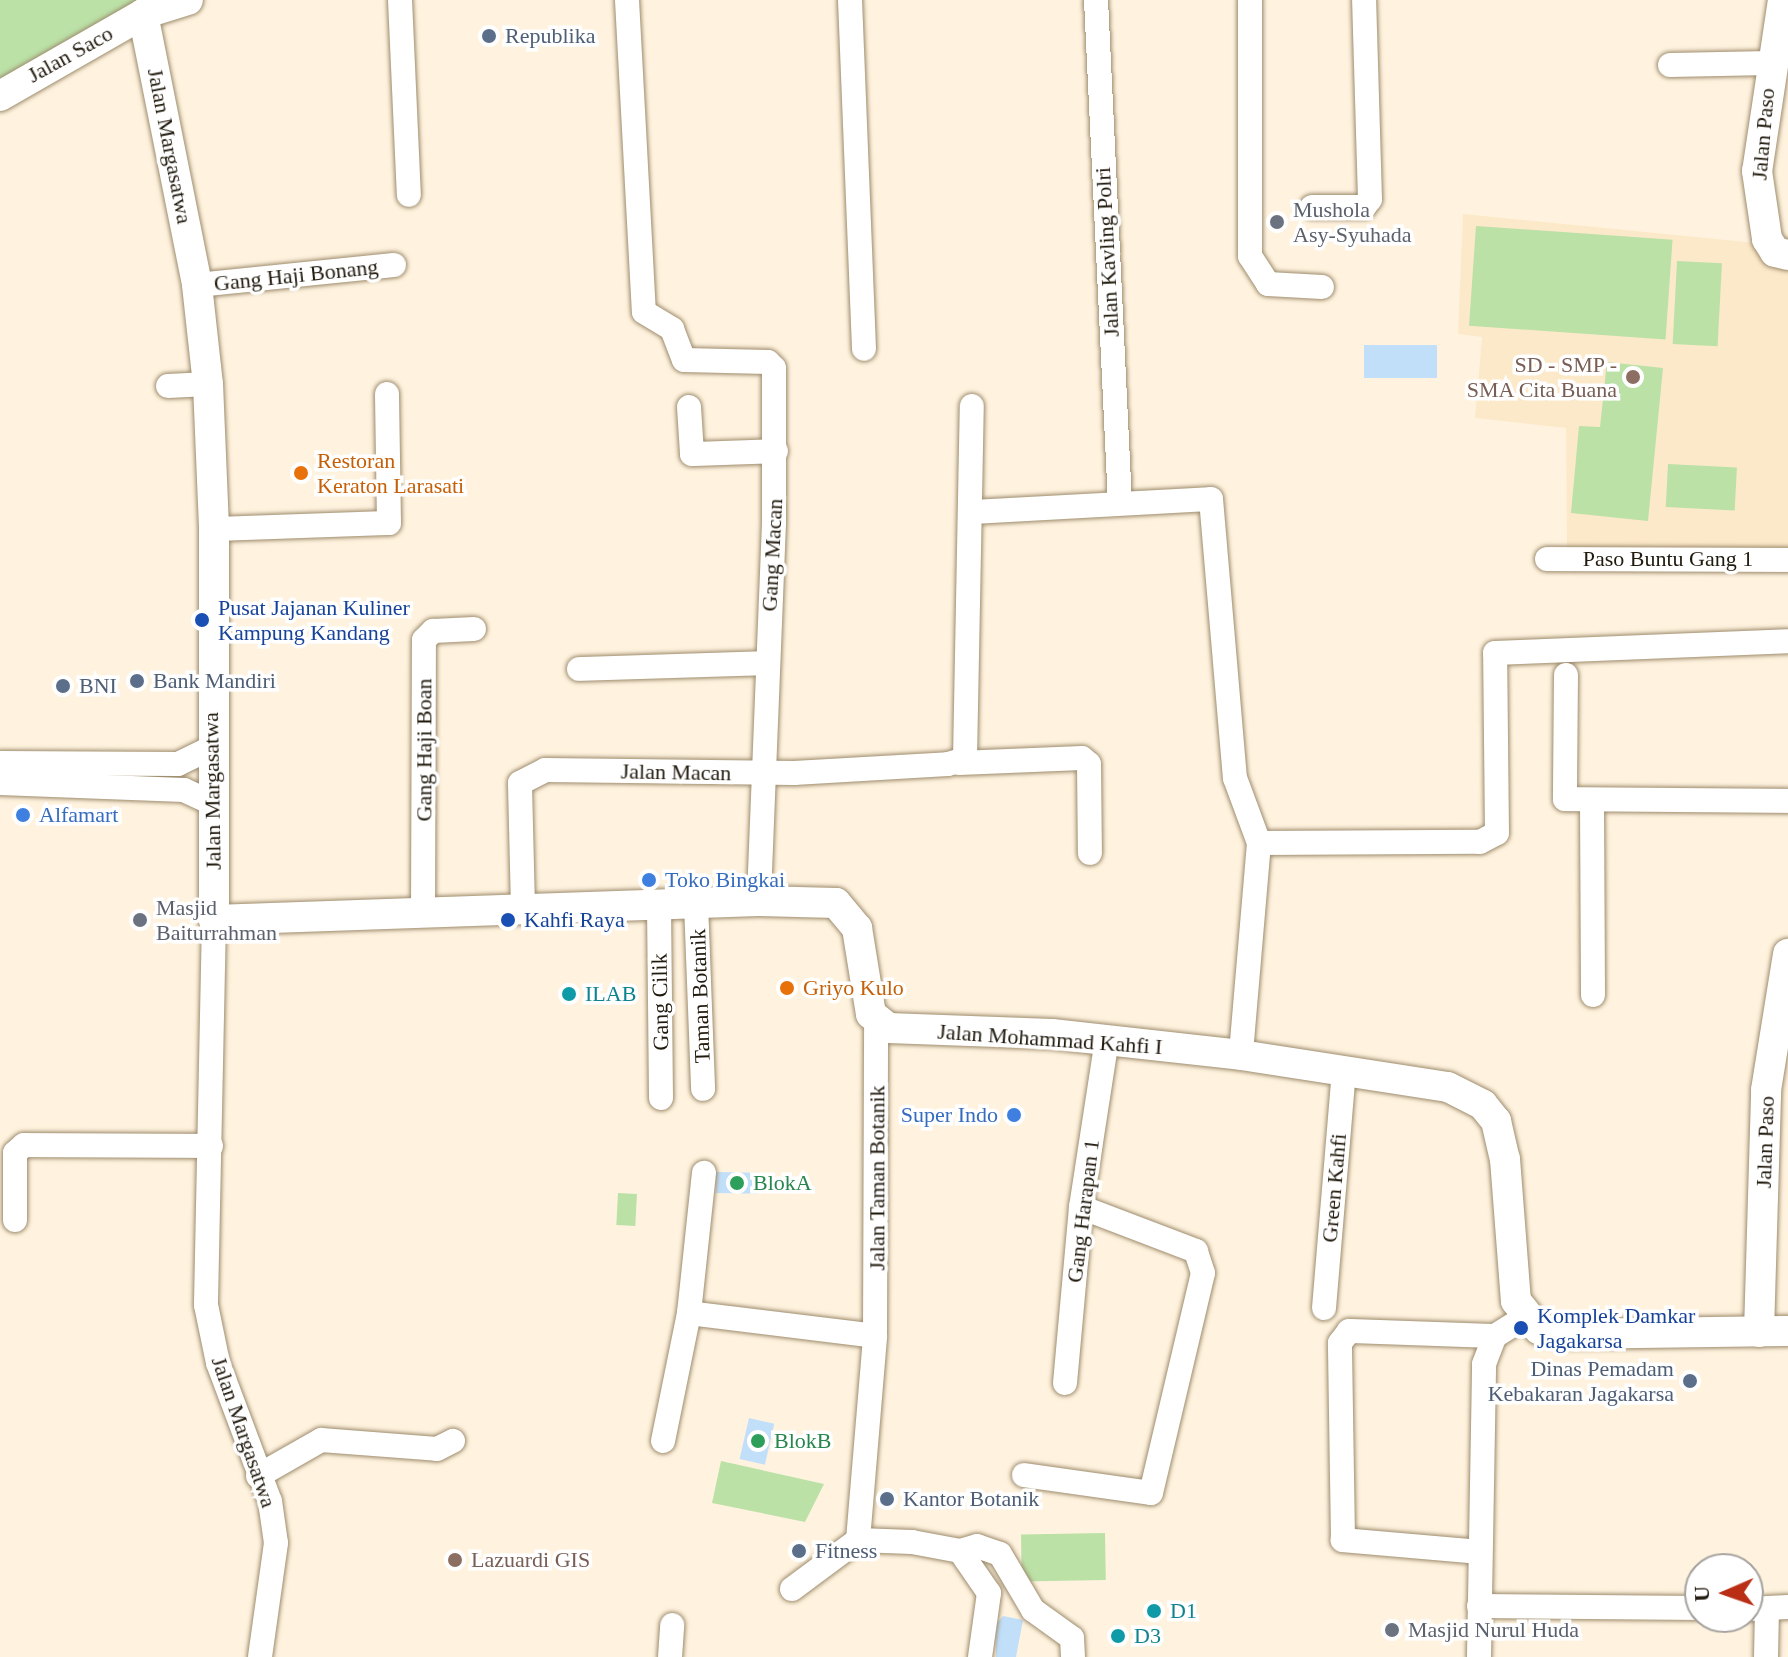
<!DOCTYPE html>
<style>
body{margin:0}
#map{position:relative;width:1788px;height:1657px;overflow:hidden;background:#fff3df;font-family:"Times New Roman",serif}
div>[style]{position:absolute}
.built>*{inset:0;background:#fce9c9}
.green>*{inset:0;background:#bbe1a7;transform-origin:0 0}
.water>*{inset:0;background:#c2dffa;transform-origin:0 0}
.roads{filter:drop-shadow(0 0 2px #9e8c6d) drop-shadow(0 0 2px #9e8c6d)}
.minor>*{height:24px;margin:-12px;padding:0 12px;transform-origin:12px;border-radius:12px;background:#fff}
.major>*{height:30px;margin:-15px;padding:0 15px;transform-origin:15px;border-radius:15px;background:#fff}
.dots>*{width:22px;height:22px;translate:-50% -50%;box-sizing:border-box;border:4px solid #fff;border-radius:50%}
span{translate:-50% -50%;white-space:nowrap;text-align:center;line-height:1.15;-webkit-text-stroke:7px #fff;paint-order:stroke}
.service-label{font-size:22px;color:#4e5e75}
.left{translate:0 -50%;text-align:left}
.right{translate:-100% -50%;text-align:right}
.street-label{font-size:22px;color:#211a0e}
.worship-label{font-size:22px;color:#5b616d}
.education-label{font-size:22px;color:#785e54}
.food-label{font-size:22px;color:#c56008}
.transit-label{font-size:22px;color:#164399}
.shop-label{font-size:22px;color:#366cbe}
.culture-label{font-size:22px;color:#0d838f}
.leisure-label{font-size:22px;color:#27864d}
.north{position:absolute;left:1684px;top:1553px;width:80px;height:80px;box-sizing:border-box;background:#fff;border:2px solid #a6a39f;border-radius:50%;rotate:268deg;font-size:22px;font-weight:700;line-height:32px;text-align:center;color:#211a0e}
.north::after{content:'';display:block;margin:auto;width:28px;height:36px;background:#ba2e16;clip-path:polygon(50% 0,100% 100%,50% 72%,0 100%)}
</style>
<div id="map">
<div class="built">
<div style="clip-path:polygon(1463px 214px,1788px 246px,1788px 552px,1567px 552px,1566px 428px,1475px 418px,1482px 337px,1458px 334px)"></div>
</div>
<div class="green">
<div style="clip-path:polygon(0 0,149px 0,0 94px)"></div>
<div style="left:1476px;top:226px;width:197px;height:100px;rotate:4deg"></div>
<div style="left:1677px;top:261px;width:45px;height:83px;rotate:3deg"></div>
<div style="clip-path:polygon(1607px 362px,1663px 368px,1648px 521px,1571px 513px,1579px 426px,1600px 427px)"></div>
<div style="left:1668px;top:464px;width:69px;height:43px;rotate:3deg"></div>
<div style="left:618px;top:1193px;width:19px;height:32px;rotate:3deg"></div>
<div style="clip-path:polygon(721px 1461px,824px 1484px,805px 1522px,712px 1503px)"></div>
<div style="left:1105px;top:1533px;width:47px;height:84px;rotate:89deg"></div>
</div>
<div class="water">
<div style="left:1437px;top:345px;width:33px;height:73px;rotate:90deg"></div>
<div style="left:716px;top:1172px;width:43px;height:21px;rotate:1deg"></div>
<div style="left:749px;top:1418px;width:26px;height:42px;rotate:13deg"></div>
<div style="clip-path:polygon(1003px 1616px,1023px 1620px,1016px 1657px,996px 1657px,995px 1625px)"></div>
</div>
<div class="roads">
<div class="minor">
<div style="left:400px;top:0;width:195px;rotate:87.4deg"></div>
<div style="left:627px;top:0;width:312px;rotate:86.9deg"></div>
<div style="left:644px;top:312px;width:33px;rotate:31deg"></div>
<div style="left:672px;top:329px;width:33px;rotate:69deg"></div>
<div style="left:684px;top:360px;width:84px;rotate:1.4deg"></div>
<div style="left:768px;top:362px;width:8px;rotate:45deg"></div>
<div style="left:774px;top:368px;width:155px;rotate:90deg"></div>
<div style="left:774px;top:523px;width:378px;rotate:92.3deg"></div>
<div style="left:850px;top:0;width:349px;rotate:87.7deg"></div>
<div style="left:1096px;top:0;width:504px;rotate:87.27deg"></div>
<div style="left:1250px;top:0;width:256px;rotate:90deg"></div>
<div style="left:1250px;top:256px;width:33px;rotate:57deg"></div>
<div style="left:1268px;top:284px;width:54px;rotate:3.2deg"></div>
<div style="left:1670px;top:65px;width:100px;rotate:-1.1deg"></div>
<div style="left:1312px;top:207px;width:52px"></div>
<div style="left:1364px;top:207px;width:10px;rotate:-53deg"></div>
<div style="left:1370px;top:199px;width:199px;rotate:-91.7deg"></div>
<div style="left:197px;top:285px;width:198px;rotate:-5.8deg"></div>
<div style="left:168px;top:386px;width:40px;rotate:-2.9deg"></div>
<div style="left:689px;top:407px;width:47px;rotate:86.3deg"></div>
<div style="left:692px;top:454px;width:84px;rotate:-2deg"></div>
<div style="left:971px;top:512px;width:240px;rotate:-3.1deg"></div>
<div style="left:1211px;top:499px;width:280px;rotate:85.1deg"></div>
<div style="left:1235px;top:778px;width:69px;rotate:69.7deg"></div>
<div style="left:1259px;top:843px;width:213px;rotate:94.9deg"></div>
<div style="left:214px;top:529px;width:175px;rotate:-2deg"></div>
<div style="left:389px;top:523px;width:129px;rotate:-90.9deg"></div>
<div style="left:1547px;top:559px;width:241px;rotate:0.2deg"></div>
<div style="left:579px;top:669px;width:187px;rotate:-1.8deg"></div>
<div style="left:1566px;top:675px;width:124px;rotate:90.5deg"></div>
<div style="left:1565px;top:799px;width:223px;rotate:0.5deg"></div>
<div style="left:0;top:763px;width:178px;rotate:0.3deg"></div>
<div style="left:178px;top:764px;width:37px;rotate:-26deg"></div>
<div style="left:959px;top:763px;width:123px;rotate:-2.3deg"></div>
<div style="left:1082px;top:758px;width:9px;rotate:41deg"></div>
<div style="left:1089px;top:764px;width:89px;rotate:89.4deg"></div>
<div style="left:0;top:783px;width:184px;rotate:2.2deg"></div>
<div style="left:184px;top:790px;width:31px;rotate:25deg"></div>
<div style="left:1592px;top:803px;width:192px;rotate:89.7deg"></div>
<div style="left:1259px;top:843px;width:221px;rotate:-0.3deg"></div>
<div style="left:1480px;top:842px;width:19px;rotate:-28deg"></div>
<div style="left:1497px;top:833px;width:180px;rotate:-90.6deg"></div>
<div style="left:1495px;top:653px;width:293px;rotate:-2.3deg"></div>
<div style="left:696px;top:904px;width:185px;rotate:87.8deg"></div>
<div style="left:659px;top:906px;width:192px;rotate:89.4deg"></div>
<div style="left:523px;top:908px;width:125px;rotate:-91.4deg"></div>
<div style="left:520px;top:783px;width:28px;rotate:-27deg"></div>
<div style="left:545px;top:770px;width:249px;rotate:0.7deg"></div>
<div style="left:794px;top:773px;width:154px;rotate:-3.3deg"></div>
<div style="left:948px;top:764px;width:18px;rotate:-16deg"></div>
<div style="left:965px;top:759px;width:353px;rotate:-88.9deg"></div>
<div style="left:423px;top:913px;width:273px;rotate:-89.8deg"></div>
<div style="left:424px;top:640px;width:13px;rotate:-45deg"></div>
<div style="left:433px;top:631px;width:41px;rotate:-2.8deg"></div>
<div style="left:214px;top:920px;width:385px;rotate:91.2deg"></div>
<div style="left:206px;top:1305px;width:59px;rotate:78.3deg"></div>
<div style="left:218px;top:1363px;width:147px;rotate:69.4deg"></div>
<div style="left:270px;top:1501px;width:42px;rotate:81.9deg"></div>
<div style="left:276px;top:1543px;width:115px;rotate:98deg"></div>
<div style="left:15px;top:1220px;width:67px;rotate:-90deg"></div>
<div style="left:15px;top:1153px;width:12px;rotate:-42deg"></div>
<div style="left:24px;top:1145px;width:187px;rotate:0.3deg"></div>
<div style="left:1324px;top:1308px;width:240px;rotate:-85.2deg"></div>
<div style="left:689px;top:1313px;width:187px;rotate:7deg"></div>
<div style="left:1065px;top:1383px;width:177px;rotate:-84.8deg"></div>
<div style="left:1081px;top:1207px;width:169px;rotate:-81.2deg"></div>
<div style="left:663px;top:1441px;width:131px;rotate:-78.5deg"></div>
<div style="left:689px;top:1313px;width:141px;rotate:-83.9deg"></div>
<div style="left:1024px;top:1475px;width:128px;rotate:8.1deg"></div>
<div style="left:1151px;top:1493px;width:226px;rotate:-76.7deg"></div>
<div style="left:1203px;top:1273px;width:23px;rotate:-108deg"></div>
<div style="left:1196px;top:1251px;width:123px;rotate:-159.1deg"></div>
<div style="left:258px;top:1476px;width:73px;rotate:-29.7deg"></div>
<div style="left:321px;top:1440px;width:116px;rotate:4.4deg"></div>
<div style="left:437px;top:1449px;width:18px;rotate:-27deg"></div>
<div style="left:858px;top:1540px;width:54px;rotate:2.1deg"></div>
<div style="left:912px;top:1542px;width:49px;rotate:10.6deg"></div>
<div style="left:960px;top:1551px;width:18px;rotate:-16deg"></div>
<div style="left:977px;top:1546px;width:24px;rotate:19deg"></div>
<div style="left:1000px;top:1554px;width:65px;rotate:59.5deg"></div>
<div style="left:1033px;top:1610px;width:48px;rotate:35.7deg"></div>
<div style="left:1072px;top:1638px;width:19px;rotate:87deg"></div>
<div style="left:960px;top:1551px;width:51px;rotate:55.4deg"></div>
<div style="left:989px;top:1593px;width:65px;rotate:98deg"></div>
<div style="left:1480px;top:1552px;width:138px;rotate:-175deg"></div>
<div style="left:1343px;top:1540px;width:197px;rotate:-90.9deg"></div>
<div style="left:1340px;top:1343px;width:15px;rotate:-53deg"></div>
<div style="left:1349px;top:1331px;width:146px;rotate:2deg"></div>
<div style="left:792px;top:1589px;width:82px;rotate:-36.6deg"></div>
<div style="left:858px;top:1540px;width:205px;rotate:-85.2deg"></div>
<div style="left:875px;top:1336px;width:315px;rotate:-89.8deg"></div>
<div style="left:1479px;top:1606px;width:221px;rotate:0.5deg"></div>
<div style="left:1748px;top:1609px;width:40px;rotate:-2.9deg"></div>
<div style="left:670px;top:1657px;width:32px;rotate:-86deg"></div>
<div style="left:1479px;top:1657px;width:293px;rotate:-89deg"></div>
<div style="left:1484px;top:1364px;width:30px;rotate:-69deg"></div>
<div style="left:1495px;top:1336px;width:36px;rotate:-32deg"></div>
<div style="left:1766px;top:1657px;width:48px;rotate:-88.8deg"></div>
</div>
<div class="major">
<div style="left:1783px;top:0;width:173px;rotate:98.6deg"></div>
<div style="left:1757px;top:171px;width:69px;rotate:81.6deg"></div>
<div style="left:1767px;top:239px;width:15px;rotate:58deg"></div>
<div style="left:1775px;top:252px;width:13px;rotate:13deg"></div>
<div style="left:143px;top:14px;width:276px;rotate:78.7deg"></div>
<div style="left:197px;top:285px;width:100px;rotate:83.7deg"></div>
<div style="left:208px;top:384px;width:145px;rotate:87.6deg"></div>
<div style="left:214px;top:529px;width:391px;rotate:90deg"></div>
<div style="left:214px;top:920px;width:545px;rotate:-2deg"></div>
<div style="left:759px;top:901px;width:77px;rotate:1.5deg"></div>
<div style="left:836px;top:903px;width:33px;rotate:50deg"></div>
<div style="left:857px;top:928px;width:87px;rotate:80.8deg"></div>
<div style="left:871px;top:1014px;width:22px;rotate:39deg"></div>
<div style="left:888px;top:1028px;width:164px;rotate:2.1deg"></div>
<div style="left:1052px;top:1034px;width:190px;rotate:6.3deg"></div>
<div style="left:1241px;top:1055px;width:209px;rotate:8.8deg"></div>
<div style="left:1448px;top:1087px;width:39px;rotate:27deg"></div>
<div style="left:1483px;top:1105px;width:21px;rotate:51deg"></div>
<div style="left:1496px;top:1121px;width:39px;rotate:77deg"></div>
<div style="left:1505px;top:1159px;width:142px;rotate:85.6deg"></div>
<div style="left:1516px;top:1301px;width:36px;rotate:51deg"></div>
<div style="left:1539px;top:1329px;width:25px;rotate:11deg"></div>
<div style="left:1564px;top:1334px;width:224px;rotate:-0.8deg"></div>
<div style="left:0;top:96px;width:165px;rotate:-29.8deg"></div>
<div style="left:143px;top:14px;width:47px;rotate:-17.3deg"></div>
<div style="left:1759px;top:1332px;width:242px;rotate:-88.3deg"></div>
<div style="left:1766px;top:1090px;width:138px;rotate:-80.8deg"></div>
</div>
</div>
<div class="dots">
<div style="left:489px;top:36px;background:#5c6f8a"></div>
<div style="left:1277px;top:222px;background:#6b7280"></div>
<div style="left:1633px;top:377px;background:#8d6e63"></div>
<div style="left:301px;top:473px;background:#e8710a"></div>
<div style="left:202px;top:620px;background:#1a4fb4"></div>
<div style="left:137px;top:681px;background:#5c6f8a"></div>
<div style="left:63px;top:686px;background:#5c6f8a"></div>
<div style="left:23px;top:815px;background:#3f7fe0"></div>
<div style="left:649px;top:880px;background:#3f7fe0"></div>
<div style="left:140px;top:920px;background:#6b7280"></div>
<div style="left:508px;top:920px;background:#1a4fb4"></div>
<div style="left:787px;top:988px;background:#e8710a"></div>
<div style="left:569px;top:994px;background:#0f9aa8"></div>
<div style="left:1014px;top:1115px;background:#3f7fe0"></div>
<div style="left:737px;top:1183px;background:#2e9e5b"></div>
<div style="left:1521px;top:1328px;background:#1a4fb4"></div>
<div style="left:1690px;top:1381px;background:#5c6f8a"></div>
<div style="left:758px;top:1441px;background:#2e9e5b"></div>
<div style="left:887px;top:1499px;background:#5c6f8a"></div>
<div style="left:799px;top:1551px;background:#5c6f8a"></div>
<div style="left:455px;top:1560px;background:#8d6e63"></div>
<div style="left:1154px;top:1611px;background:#0f9aa8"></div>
<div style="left:1392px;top:1630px;background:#6b7280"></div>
<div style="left:1118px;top:1636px;background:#0f9aa8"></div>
</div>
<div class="service-label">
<span class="left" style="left:505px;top:36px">Republika</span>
<span class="left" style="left:153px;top:681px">Bank Mandiri</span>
<span class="left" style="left:79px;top:686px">BNI</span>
<span class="right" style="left:1674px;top:1381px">Dinas Pemadam<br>Kebakaran Jagakarsa</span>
<span class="left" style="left:903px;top:1499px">Kantor Botanik</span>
<span class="left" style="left:815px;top:1551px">Fitness</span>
</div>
<div class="street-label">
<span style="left:70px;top:54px;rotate:-29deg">Jalan Saco</span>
<span style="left:1763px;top:134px;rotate:-85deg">Jalan Paso</span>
<span style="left:170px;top:146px;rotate:79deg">Jalan Margasatwa</span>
<span style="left:1107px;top:252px;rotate:-93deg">Jalan Kavling Polri</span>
<span style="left:296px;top:275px;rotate:-6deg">Gang Haji Bonang</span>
<span style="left:772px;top:555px;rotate:-87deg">Gang Macan</span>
<span style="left:1668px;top:559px">Paso Buntu Gang 1</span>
<span style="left:424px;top:750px;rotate:-90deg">Gang Haji Boan</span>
<span style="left:676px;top:772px;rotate:1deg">Jalan Macan</span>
<span style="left:212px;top:791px;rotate:-91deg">Jalan Margasatwa</span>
<span style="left:700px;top:996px;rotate:-92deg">Taman Botanik</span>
<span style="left:660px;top:1002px;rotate:-91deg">Gang Cilik</span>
<span style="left:1050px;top:1039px;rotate:4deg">Jalan Mohammad Kahfi I</span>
<span style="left:1765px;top:1142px;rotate:-88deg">Jalan Paso</span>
<span style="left:877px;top:1178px;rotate:-90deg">Jalan Taman Botanik</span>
<span style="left:1334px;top:1188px;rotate:-85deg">Green Kahfi</span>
<span style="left:1083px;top:1211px;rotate:-83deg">Gang Harapan 1</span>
<span style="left:244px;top:1432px;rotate:71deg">Jalan Margasatwa</span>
</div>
<div class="worship-label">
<span class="left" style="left:1293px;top:222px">Mushola<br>Asy-Syuhada</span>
<span class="left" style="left:156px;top:920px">Masjid<br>Baiturrahman</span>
<span class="left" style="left:1408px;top:1630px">Masjid Nurul Huda</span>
</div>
<div class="education-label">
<span class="right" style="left:1617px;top:377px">SD - SMP -<br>SMA Cita Buana</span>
<span class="left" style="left:471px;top:1560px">Lazuardi GIS</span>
</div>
<div class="food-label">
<span class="left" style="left:317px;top:473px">Restoran<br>Keraton Larasati</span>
<span class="left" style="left:803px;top:988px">Griyo Kulo</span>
</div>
<div class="transit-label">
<span class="left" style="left:218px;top:620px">Pusat Jajanan Kuliner<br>Kampung Kandang</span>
<span class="left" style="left:524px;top:920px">Kahfi Raya</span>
<span class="left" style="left:1537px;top:1328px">Komplek Damkar<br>Jagakarsa</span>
</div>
<div class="shop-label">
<span class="left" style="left:39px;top:815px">Alfamart</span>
<span class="left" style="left:665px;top:880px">Toko Bingkai</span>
<span class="right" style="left:998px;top:1115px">Super Indo</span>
</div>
<div class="culture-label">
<span class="left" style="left:585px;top:994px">ILAB</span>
<span class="left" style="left:1170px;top:1611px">D1</span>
<span class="left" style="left:1134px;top:1636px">D3</span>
</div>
<div class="leisure-label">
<span class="left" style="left:753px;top:1183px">BlokA</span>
<span class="left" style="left:774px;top:1441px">BlokB</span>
</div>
<div class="north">U</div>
</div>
